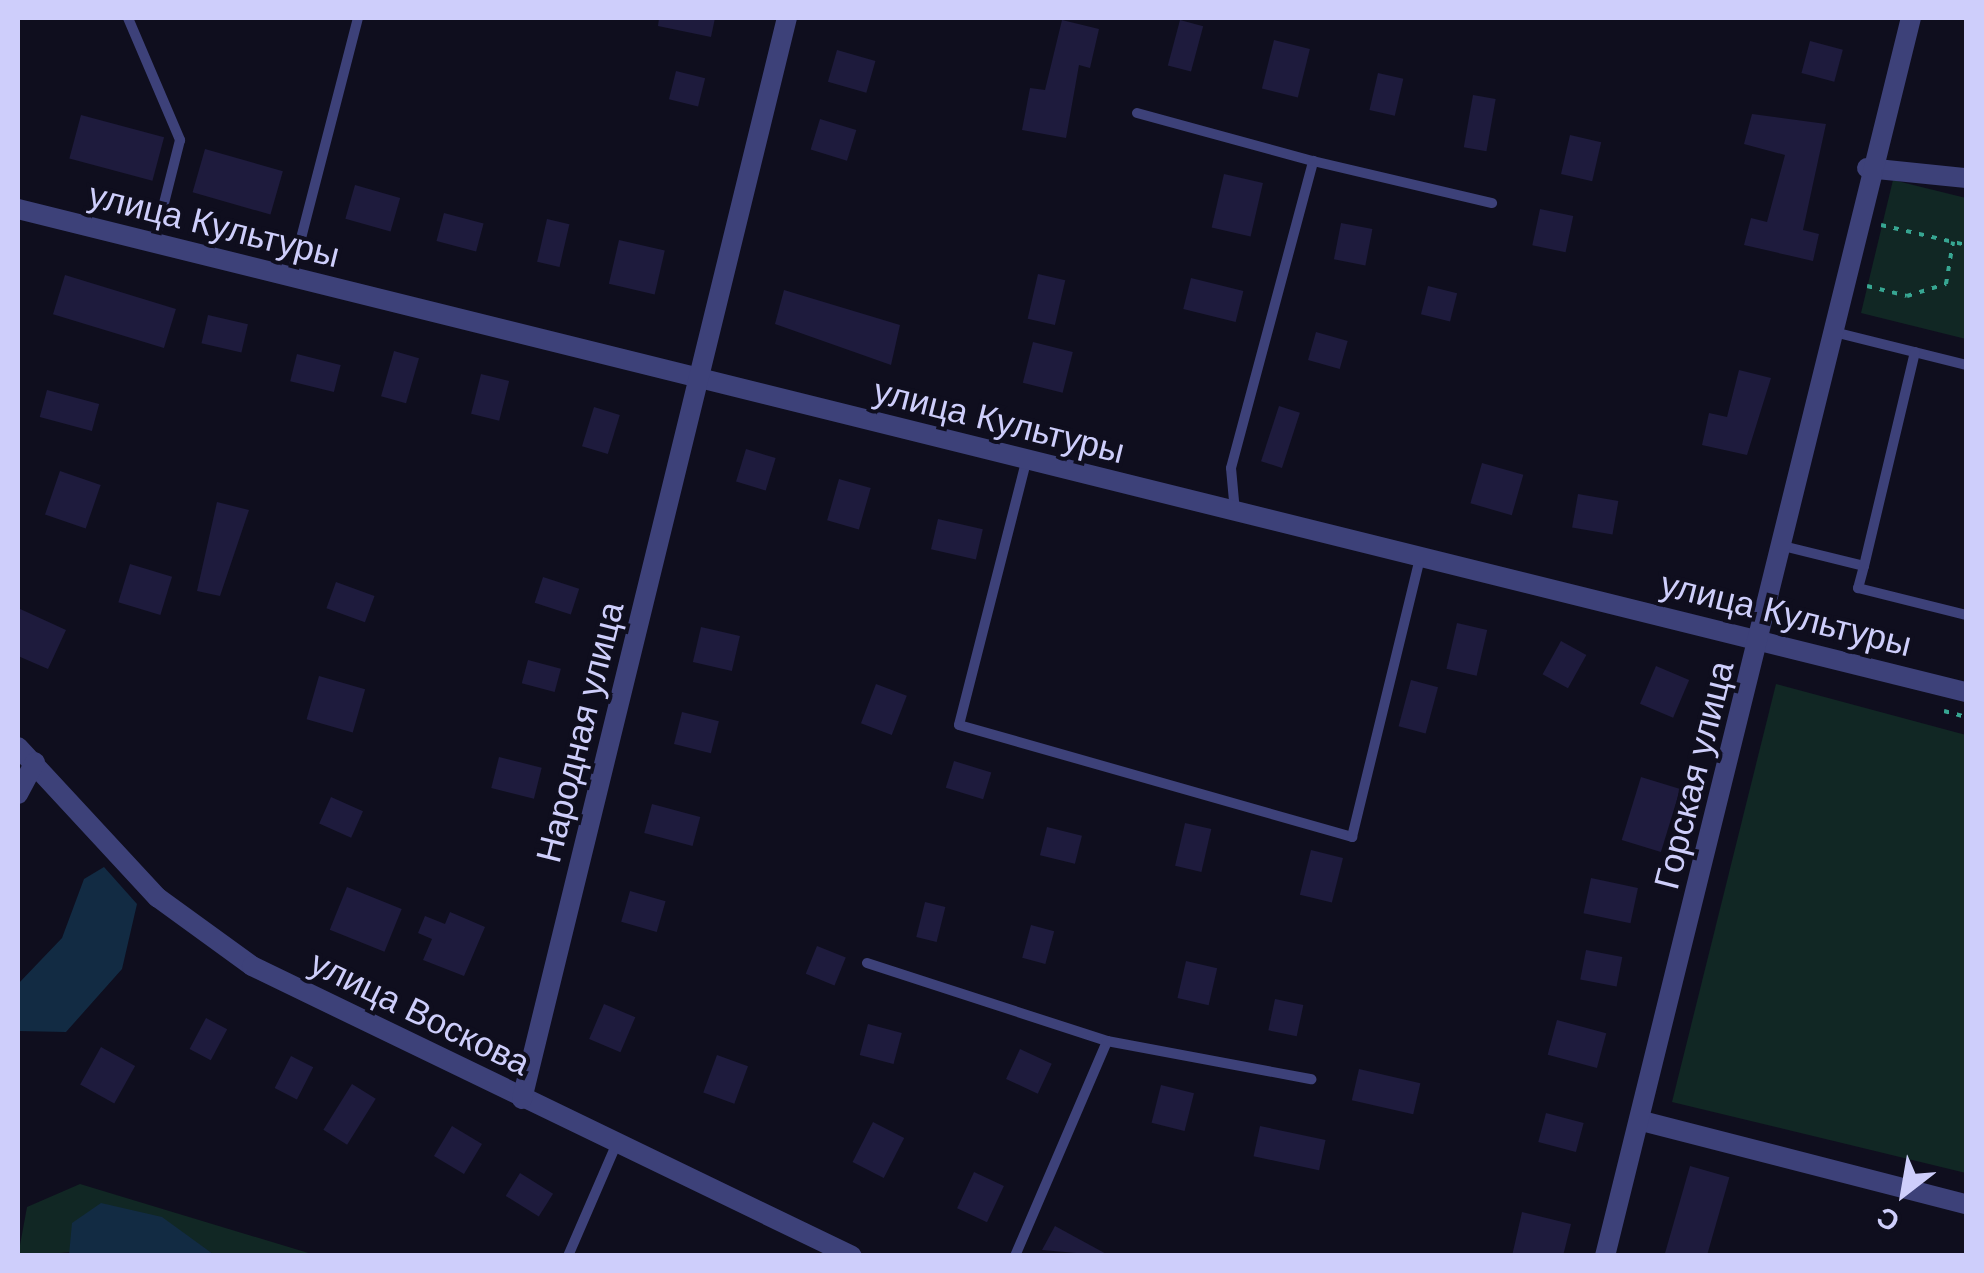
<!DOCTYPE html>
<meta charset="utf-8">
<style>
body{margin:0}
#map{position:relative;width:1984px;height:1273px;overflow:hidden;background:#0f0e1e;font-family:Arial,sans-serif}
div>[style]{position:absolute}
.green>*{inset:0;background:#112724}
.water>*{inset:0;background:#122b43}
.building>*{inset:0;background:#1e1b3d;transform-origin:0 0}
.path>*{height:4px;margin-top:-2px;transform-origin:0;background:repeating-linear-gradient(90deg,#37a692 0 5px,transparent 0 13px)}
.lane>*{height:10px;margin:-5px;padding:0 5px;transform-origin:5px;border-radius:5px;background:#3d4179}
.street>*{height:20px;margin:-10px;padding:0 10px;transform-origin:10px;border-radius:10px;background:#3d4179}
span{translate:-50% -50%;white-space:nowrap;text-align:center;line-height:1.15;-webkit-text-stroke:8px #0f0e1e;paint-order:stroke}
.street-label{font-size:35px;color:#cecefb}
.frame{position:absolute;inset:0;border:20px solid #cecefb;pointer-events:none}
.north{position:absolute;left:1854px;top:1143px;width:100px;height:100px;-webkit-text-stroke:8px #0f0e1e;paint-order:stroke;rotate:211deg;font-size:28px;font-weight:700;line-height:40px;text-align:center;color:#cecefb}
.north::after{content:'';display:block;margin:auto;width:35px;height:45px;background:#cecefb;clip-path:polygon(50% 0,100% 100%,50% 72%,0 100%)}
</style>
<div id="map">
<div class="green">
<div style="clip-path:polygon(1893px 180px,1966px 198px,1966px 339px,1861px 313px)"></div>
<div style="clip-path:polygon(1776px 684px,1966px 735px,1966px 1173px,1672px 1102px)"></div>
<div style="clip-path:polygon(80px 1184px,315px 1255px,213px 1254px,196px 1243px,18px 1256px,27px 1207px)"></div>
</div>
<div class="water">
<div style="clip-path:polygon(104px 867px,137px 904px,122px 969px,66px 1032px,18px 1031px,18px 984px,62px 938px,84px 879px)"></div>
<div style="clip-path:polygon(101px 1203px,162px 1217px,213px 1254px,293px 1255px,69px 1255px,72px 1223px)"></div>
</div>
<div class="building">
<div style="clip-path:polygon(659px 18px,715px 18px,711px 37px,658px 26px)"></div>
<div style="clip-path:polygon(1062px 20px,1099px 29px,1090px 68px,1079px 65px,1066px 138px,1022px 130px,1030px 88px,1045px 90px)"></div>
<div style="left:1180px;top:20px;width:24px;height:47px;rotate:15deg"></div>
<div style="left:1274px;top:40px;width:37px;height:50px;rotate:14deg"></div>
<div style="left:1810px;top:41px;width:34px;height:33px;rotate:15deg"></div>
<div style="left:837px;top:50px;width:40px;height:33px;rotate:16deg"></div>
<div style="left:676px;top:71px;width:30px;height:29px;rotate:14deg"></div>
<div style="left:1378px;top:73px;width:26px;height:38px;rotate:13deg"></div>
<div style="left:1473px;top:95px;width:23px;height:53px;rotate:10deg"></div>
<div style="clip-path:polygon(1752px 114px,1826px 124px,1803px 230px,1819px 234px,1813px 261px,1744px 245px,1751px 218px,1767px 222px,1785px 155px,1744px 144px)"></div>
<div style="left:81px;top:115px;width:86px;height:45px;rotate:15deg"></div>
<div style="left:820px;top:119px;width:38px;height:32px;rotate:17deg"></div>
<div style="left:1570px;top:135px;width:32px;height:40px;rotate:13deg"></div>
<div style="left:205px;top:149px;width:81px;height:45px;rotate:16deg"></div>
<div style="left:1224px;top:174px;width:40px;height:55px;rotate:13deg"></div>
<div style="left:355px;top:185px;width:47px;height:35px;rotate:16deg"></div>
<div style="left:1540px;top:209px;width:34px;height:37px;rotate:12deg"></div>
<div style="left:444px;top:213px;width:41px;height:29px;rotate:15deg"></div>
<div style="left:547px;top:219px;width:23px;height:44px;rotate:13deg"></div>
<div style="left:1341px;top:223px;width:32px;height:37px;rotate:11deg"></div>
<div style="left:619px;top:240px;width:47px;height:45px;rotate:13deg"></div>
<div style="left:1038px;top:274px;width:28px;height:46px;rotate:13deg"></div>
<div style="left:65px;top:275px;width:116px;height:41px;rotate:17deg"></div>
<div style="left:1191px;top:278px;width:54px;height:32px;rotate:14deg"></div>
<div style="left:1428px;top:286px;width:30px;height:29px;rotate:14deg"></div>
<div style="clip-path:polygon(784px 290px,900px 325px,891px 365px,775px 324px)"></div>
<div style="left:208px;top:315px;width:41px;height:29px;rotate:13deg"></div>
<div style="left:1316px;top:332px;width:33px;height:29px;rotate:16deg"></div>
<div style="left:1033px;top:342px;width:41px;height:42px;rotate:14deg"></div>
<div style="left:394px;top:351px;width:26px;height:47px;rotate:16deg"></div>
<div style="left:297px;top:354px;width:45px;height:28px;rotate:14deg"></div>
<div style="clip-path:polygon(1739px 370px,1771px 378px,1747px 455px,1702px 445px,1709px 413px,1727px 417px)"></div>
<div style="left:481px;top:374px;width:29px;height:41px;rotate:14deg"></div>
<div style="left:47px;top:390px;width:54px;height:28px;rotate:15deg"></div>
<div style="left:1279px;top:406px;width:22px;height:58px;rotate:18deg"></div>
<div style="left:594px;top:407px;width:27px;height:41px;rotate:17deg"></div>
<div style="left:746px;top:449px;width:31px;height:34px;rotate:17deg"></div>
<div style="left:1482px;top:463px;width:43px;height:42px;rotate:16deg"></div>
<div style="left:60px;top:471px;width:43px;height:46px;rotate:19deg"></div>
<div style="left:839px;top:479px;width:33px;height:43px;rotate:16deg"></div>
<div style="left:1578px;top:494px;width:41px;height:34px;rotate:10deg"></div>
<div style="clip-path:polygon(217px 502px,249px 510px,220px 596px,197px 591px)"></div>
<div style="left:938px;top:519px;width:46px;height:31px;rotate:13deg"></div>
<div style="left:130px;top:564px;width:44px;height:40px;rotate:17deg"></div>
<div style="left:543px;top:577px;width:38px;height:27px;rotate:18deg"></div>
<div style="left:336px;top:582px;width:41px;height:28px;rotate:20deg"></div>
<div style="clip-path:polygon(18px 608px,66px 630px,48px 669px,18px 656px)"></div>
<div style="left:1457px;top:623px;width:31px;height:47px;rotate:13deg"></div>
<div style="left:701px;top:627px;width:40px;height:36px;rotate:13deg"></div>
<div style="left:1561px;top:641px;width:29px;height:38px;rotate:29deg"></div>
<div style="left:528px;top:660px;width:34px;height:24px;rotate:15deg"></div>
<div style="left:1656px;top:666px;width:36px;height:41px;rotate:23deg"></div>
<div style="left:319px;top:676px;width:48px;height:45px;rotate:16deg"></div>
<div style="left:1411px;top:680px;width:28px;height:48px;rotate:15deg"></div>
<div style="left:876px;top:684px;width:33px;height:42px;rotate:21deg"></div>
<div style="left:682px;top:712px;width:38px;height:33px;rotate:14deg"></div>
<div style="left:499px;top:757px;width:44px;height:32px;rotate:14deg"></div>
<div style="left:954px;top:761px;width:39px;height:28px;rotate:17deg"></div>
<div style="left:1641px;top:777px;width:41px;height:66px;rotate:17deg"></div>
<div style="left:331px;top:797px;width:35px;height:29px;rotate:24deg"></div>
<div style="left:652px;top:804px;width:50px;height:30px;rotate:15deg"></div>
<div style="left:1185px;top:823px;width:27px;height:44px;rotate:13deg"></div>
<div style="left:1047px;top:827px;width:36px;height:29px;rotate:14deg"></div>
<div style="left:1311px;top:850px;width:33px;height:46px;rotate:14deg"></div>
<div style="left:1591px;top:878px;width:48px;height:36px;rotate:12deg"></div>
<div style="left:347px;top:887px;width:59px;height:46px;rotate:22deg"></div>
<div style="left:630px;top:891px;width:37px;height:32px;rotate:16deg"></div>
<div style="left:925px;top:902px;width:21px;height:36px;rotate:14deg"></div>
<div style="clip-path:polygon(450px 912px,485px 927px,464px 976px,423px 960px,432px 939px,418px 933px,425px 916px,445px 924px)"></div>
<div style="left:1031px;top:925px;width:24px;height:34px;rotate:15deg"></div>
<div style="left:817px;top:946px;width:31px;height:30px;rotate:22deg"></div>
<div style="left:1586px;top:950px;width:37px;height:30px;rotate:11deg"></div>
<div style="left:1186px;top:961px;width:32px;height:38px;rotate:13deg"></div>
<div style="left:1275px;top:999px;width:29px;height:32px;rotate:12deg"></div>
<div style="left:604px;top:1004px;width:34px;height:38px;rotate:23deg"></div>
<div style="left:206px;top:1018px;width:24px;height:35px;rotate:28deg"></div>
<div style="left:1557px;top:1020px;width:51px;height:36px;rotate:15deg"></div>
<div style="left:868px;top:1024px;width:35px;height:32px;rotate:15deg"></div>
<div style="left:101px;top:1047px;width:39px;height:43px;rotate:29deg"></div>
<div style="left:1020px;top:1049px;width:35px;height:33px;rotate:25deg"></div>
<div style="left:717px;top:1055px;width:33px;height:40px;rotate:20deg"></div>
<div style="left:291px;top:1056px;width:25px;height:36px;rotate:27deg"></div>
<div style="left:1359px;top:1069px;width:63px;height:32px;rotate:13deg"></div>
<div style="left:352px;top:1084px;width:28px;height:54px;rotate:32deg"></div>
<div style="left:1161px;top:1085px;width:34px;height:39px;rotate:14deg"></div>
<div style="left:1546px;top:1113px;width:39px;height:30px;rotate:15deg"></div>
<div style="left:873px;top:1122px;width:35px;height:45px;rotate:27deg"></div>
<div style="left:452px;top:1126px;width:35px;height:35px;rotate:31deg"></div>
<div style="left:1260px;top:1126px;width:67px;height:31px;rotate:12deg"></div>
<div style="left:1690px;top:1166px;width:41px;height:93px;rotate:16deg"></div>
<div style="left:974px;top:1172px;width:33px;height:40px;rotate:25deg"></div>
<div style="left:520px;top:1173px;width:39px;height:27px;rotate:32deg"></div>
<div style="clip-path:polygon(1522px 1212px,1571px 1224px,1563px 1256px,1512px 1256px)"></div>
<div style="clip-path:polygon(1055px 1226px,1110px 1256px,1042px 1250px)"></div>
</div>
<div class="path">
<div style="left:1881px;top:225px;width:87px;rotate:13.2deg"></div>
<div style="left:1867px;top:286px;width:41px;rotate:14deg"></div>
<div style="left:1907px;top:296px;width:41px;rotate:-17.1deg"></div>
<div style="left:1946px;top:284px;width:43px;rotate:-80.5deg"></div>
<div style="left:1944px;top:711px;width:23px;rotate:15deg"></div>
</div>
<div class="lane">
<div style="left:128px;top:18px;width:133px;rotate:66.9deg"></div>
<div style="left:180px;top:140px;width:106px;rotate:104.2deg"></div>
<div style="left:1137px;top:113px;width:182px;rotate:15.3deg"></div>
<div style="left:291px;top:277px;width:268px;rotate:-75.5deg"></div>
<div style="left:1834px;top:332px;width:136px;rotate:14deg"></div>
<div style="left:1026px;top:462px;width:271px;rotate:104.3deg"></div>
<div style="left:959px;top:725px;width:409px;rotate:15.9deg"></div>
<div style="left:1352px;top:837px;width:288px;rotate:-76.3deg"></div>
<div style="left:1235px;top:512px;width:44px;rotate:-95.2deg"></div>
<div style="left:1231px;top:468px;width:318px;rotate:-75deg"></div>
<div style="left:1313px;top:161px;width:184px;rotate:13.2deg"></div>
<div style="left:1787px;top:547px;width:79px;rotate:13.9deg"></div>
<div style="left:1864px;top:566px;width:23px;rotate:105deg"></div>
<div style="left:1858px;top:588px;width:111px;rotate:14deg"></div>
<div style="left:1864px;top:566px;width:220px;rotate:-76.6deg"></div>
<div style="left:867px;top:963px;width:252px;rotate:18deg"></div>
<div style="left:568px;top:1256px;width:123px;rotate:-66.6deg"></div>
<div style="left:1015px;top:1256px;width:234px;rotate:-66.8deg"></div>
<div style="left:1107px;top:1041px;width:208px;rotate:10.6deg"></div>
</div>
<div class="street">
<div style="left:1867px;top:168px;width:100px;rotate:5.8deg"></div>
<div style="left:18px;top:209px;width:2007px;rotate:13.93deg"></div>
<div style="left:18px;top:747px;width:205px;rotate:47.2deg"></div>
<div style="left:157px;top:897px;width:117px;rotate:36deg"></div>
<div style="left:252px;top:966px;width:666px;rotate:25.8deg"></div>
<div style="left:18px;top:794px;width:36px;rotate:-62deg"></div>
<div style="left:522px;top:1099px;width:1113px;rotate:-76.23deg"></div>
<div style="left:1642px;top:1121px;width:334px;rotate:14.4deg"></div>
<div style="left:1605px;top:1256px;width:1275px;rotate:-76.12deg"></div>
</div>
<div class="street-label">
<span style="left:214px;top:225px;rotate:14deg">улица Культуры</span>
<span style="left:999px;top:421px;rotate:14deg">улица Культуры</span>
<span style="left:1786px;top:614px;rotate:14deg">улица Культуры</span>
<span style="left:580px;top:732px;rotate:-76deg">Народная улица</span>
<span style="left:1694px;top:775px;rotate:-76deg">Горская улица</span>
<span style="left:420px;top:1013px;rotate:26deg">улица Воскова</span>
</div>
<div class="frame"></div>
<div class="north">С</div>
</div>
